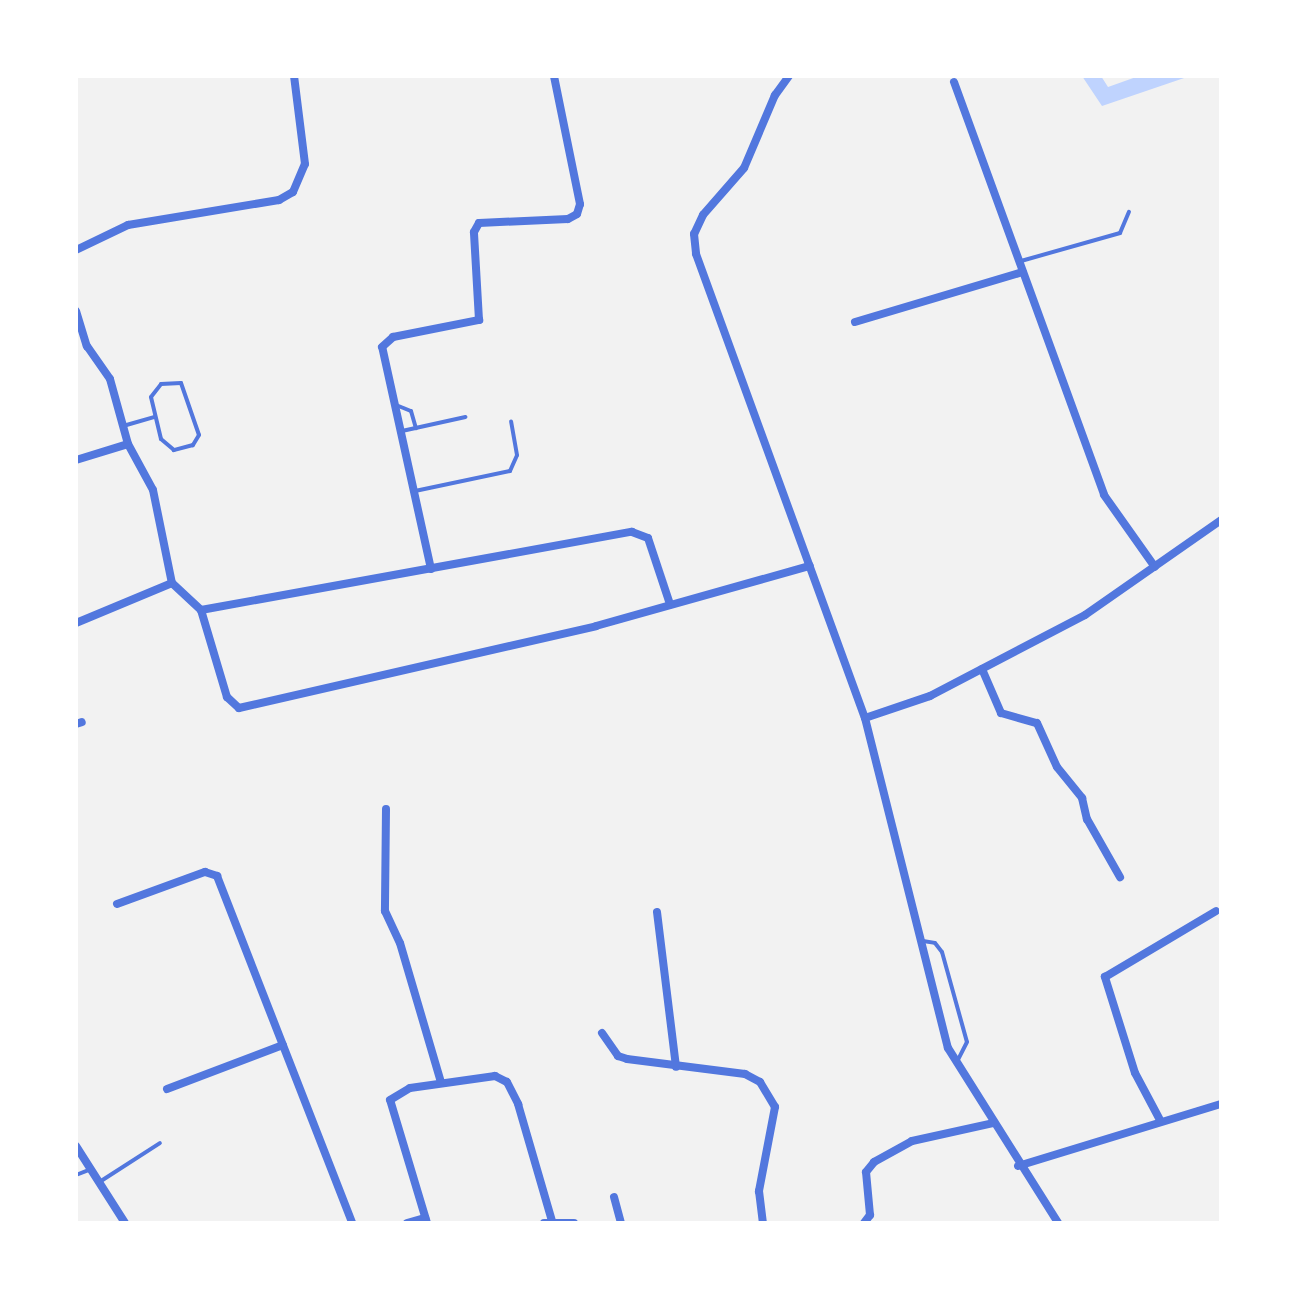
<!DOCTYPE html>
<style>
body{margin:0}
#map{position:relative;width:1297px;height:1299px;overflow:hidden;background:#f2f2f2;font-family:"Nunito Sans",sans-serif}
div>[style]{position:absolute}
.water>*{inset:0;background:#bfd3fe}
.service>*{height:4px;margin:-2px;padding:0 2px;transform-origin:2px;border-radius:2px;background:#5277de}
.minor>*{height:8px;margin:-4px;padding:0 4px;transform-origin:4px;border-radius:4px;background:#5277de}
span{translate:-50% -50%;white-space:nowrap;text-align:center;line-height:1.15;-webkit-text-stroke:6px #fff;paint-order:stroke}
.frame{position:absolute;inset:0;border:78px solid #fff;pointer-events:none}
</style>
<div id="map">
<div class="water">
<div style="clip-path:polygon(1082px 76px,1101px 76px,1108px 87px,1139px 76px,1190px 76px,1102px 106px)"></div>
</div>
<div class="service">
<div style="left:1021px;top:261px;width:103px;rotate:-15.8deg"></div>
<div style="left:1120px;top:233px;width:23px;rotate:-67deg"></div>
<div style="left:181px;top:383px;width:55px;rotate:70.9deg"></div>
<div style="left:199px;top:435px;width:12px;rotate:121deg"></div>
<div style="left:193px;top:445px;width:20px;rotate:165deg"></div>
<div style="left:174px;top:450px;width:17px;rotate:-140deg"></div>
<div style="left:161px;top:439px;width:43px;rotate:-103.4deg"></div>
<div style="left:151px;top:397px;width:16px;rotate:-52deg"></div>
<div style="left:161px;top:384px;width:20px;rotate:-3deg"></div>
<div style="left:396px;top:405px;width:16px;rotate:22deg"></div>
<div style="left:411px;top:411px;width:18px;rotate:74deg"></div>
<div style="left:123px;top:426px;width:33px;rotate:-16deg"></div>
<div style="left:402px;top:431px;width:65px;rotate:-12.5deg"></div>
<div style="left:415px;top:491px;width:97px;rotate:-11.9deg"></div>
<div style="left:510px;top:471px;width:17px;rotate:-66deg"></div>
<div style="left:517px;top:455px;width:34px;rotate:-100deg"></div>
<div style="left:923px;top:941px;width:12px;rotate:9deg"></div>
<div style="left:935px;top:943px;width:11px;rotate:52deg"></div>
<div style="left:942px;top:952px;width:93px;rotate:74.5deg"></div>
<div style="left:967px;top:1042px;width:20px;rotate:117deg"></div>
<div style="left:76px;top:1175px;width:14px;rotate:-21deg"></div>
<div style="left:101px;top:1181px;width:70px;rotate:-32.8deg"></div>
</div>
<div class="minor">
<div style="left:789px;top:76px;width:24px;rotate:126deg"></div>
<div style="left:775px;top:95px;width:79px;rotate:113deg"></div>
<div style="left:744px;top:168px;width:62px;rotate:131.1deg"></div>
<div style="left:703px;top:215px;width:21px;rotate:115deg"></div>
<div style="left:694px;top:234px;width:20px;rotate:84deg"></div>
<div style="left:696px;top:254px;width:494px;rotate:70deg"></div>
<div style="left:865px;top:718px;width:340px;rotate:75.9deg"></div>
<div style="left:948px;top:1048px;width:207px;rotate:57.8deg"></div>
<div style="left:954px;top:82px;width:439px;rotate:70deg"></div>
<div style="left:1104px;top:495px;width:88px;rotate:54.7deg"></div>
<div style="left:76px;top:250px;width:58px;rotate:-25.7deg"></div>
<div style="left:128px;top:225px;width:153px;rotate:-9.4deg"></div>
<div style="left:279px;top:200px;width:16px;rotate:-30deg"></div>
<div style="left:293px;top:192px;width:30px;rotate:-67deg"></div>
<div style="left:305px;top:164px;width:89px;rotate:-97.1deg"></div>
<div style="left:76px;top:311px;width:37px;rotate:73deg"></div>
<div style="left:87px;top:346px;width:40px;rotate:55.1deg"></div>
<div style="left:110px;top:379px;width:67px;rotate:74.5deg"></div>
<div style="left:128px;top:444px;width:52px;rotate:61.5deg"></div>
<div style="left:153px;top:490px;width:95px;rotate:78.5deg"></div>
<div style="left:172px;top:583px;width:40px;rotate:43deg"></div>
<div style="left:201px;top:610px;width:91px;rotate:73.4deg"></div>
<div style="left:227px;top:697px;width:16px;rotate:43deg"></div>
<div style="left:239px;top:708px;width:366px;rotate:-12.9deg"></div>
<div style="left:596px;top:626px;width:222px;rotate:-15.7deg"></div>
<div style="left:855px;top:322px;width:175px;rotate:-16.6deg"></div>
<div style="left:76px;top:460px;width:54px;rotate:-17.1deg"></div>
<div style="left:431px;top:569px;width:227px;rotate:-102.4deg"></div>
<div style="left:382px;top:347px;width:15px;rotate:-42deg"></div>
<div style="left:393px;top:337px;width:88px;rotate:-11.2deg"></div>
<div style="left:479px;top:320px;width:88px;rotate:-93.3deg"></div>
<div style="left:474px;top:232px;width:10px;rotate:-61deg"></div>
<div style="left:479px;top:223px;width:89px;rotate:-2.6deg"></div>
<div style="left:568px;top:219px;width:10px;rotate:-29deg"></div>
<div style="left:577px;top:214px;width:10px;rotate:-73deg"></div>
<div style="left:580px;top:204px;width:131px;rotate:-101.5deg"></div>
<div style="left:201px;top:610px;width:438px;rotate:-10.3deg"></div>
<div style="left:632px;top:532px;width:17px;rotate:21deg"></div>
<div style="left:648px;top:538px;width:70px;rotate:71.6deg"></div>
<div style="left:76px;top:623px;width:104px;rotate:-22.6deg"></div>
<div style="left:982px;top:669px;width:48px;rotate:66.6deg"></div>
<div style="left:1001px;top:713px;width:37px;rotate:16deg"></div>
<div style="left:1037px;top:723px;width:48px;rotate:65.6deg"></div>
<div style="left:1057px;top:767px;width:40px;rotate:51deg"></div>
<div style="left:1082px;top:798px;width:22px;rotate:77deg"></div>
<div style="left:1087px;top:819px;width:67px;rotate:60.4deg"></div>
<div style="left:865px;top:718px;width:69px;rotate:-18.7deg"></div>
<div style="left:930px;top:696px;width:175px;rotate:-27.6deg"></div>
<div style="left:1085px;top:615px;width:166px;rotate:-34.9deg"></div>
<div style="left:76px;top:724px;width:6px;rotate:-18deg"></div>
<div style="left:386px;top:809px;width:102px;rotate:90.6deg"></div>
<div style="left:385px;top:911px;width:35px;rotate:65deg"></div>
<div style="left:400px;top:943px;width:145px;rotate:73.6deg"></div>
<div style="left:117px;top:904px;width:94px;rotate:-20deg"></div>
<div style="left:205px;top:872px;width:13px;rotate:18deg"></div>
<div style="left:217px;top:876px;width:372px;rotate:68.7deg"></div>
<div style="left:657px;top:912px;width:156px;rotate:83deg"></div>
<div style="left:602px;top:1033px;width:28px;rotate:55deg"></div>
<div style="left:618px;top:1056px;width:9px;rotate:18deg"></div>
<div style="left:627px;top:1059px;width:119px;rotate:7.2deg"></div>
<div style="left:745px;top:1074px;width:17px;rotate:28deg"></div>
<div style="left:760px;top:1082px;width:29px;rotate:59deg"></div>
<div style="left:775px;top:1107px;width:86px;rotate:100.8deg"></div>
<div style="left:759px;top:1191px;width:32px;rotate:83deg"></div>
<div style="left:167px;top:1089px;width:124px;rotate:-20.8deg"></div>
<div style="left:1160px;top:1120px;width:53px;rotate:-118deg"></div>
<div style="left:1135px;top:1073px;width:101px;rotate:-107.4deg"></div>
<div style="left:1105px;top:977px;width:129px;rotate:-30.7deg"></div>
<div style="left:76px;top:1146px;width:91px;rotate:57.5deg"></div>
<div style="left:1018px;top:1166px;width:212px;rotate:-17deg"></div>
<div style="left:614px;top:1197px;width:27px;rotate:75deg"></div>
<div style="left:407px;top:1223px;width:19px;rotate:-16deg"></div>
<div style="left:427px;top:1223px;width:128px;rotate:-106.7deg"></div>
<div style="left:390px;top:1100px;width:23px;rotate:-31deg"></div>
<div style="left:410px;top:1088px;width:86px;rotate:-8deg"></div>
<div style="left:495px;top:1076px;width:13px;rotate:27deg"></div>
<div style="left:507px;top:1082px;width:25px;rotate:63deg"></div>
<div style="left:518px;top:1104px;width:122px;rotate:73.8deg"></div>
<div style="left:544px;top:1223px;width:30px"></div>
<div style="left:864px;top:1223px;width:10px;rotate:-53deg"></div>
<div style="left:870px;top:1215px;width:43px;rotate:-95.3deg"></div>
<div style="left:866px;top:1172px;width:13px;rotate:-51deg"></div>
<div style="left:874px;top:1162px;width:43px;rotate:-28.9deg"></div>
<div style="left:912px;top:1141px;width:84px;rotate:-12.4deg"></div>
</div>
<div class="frame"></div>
</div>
